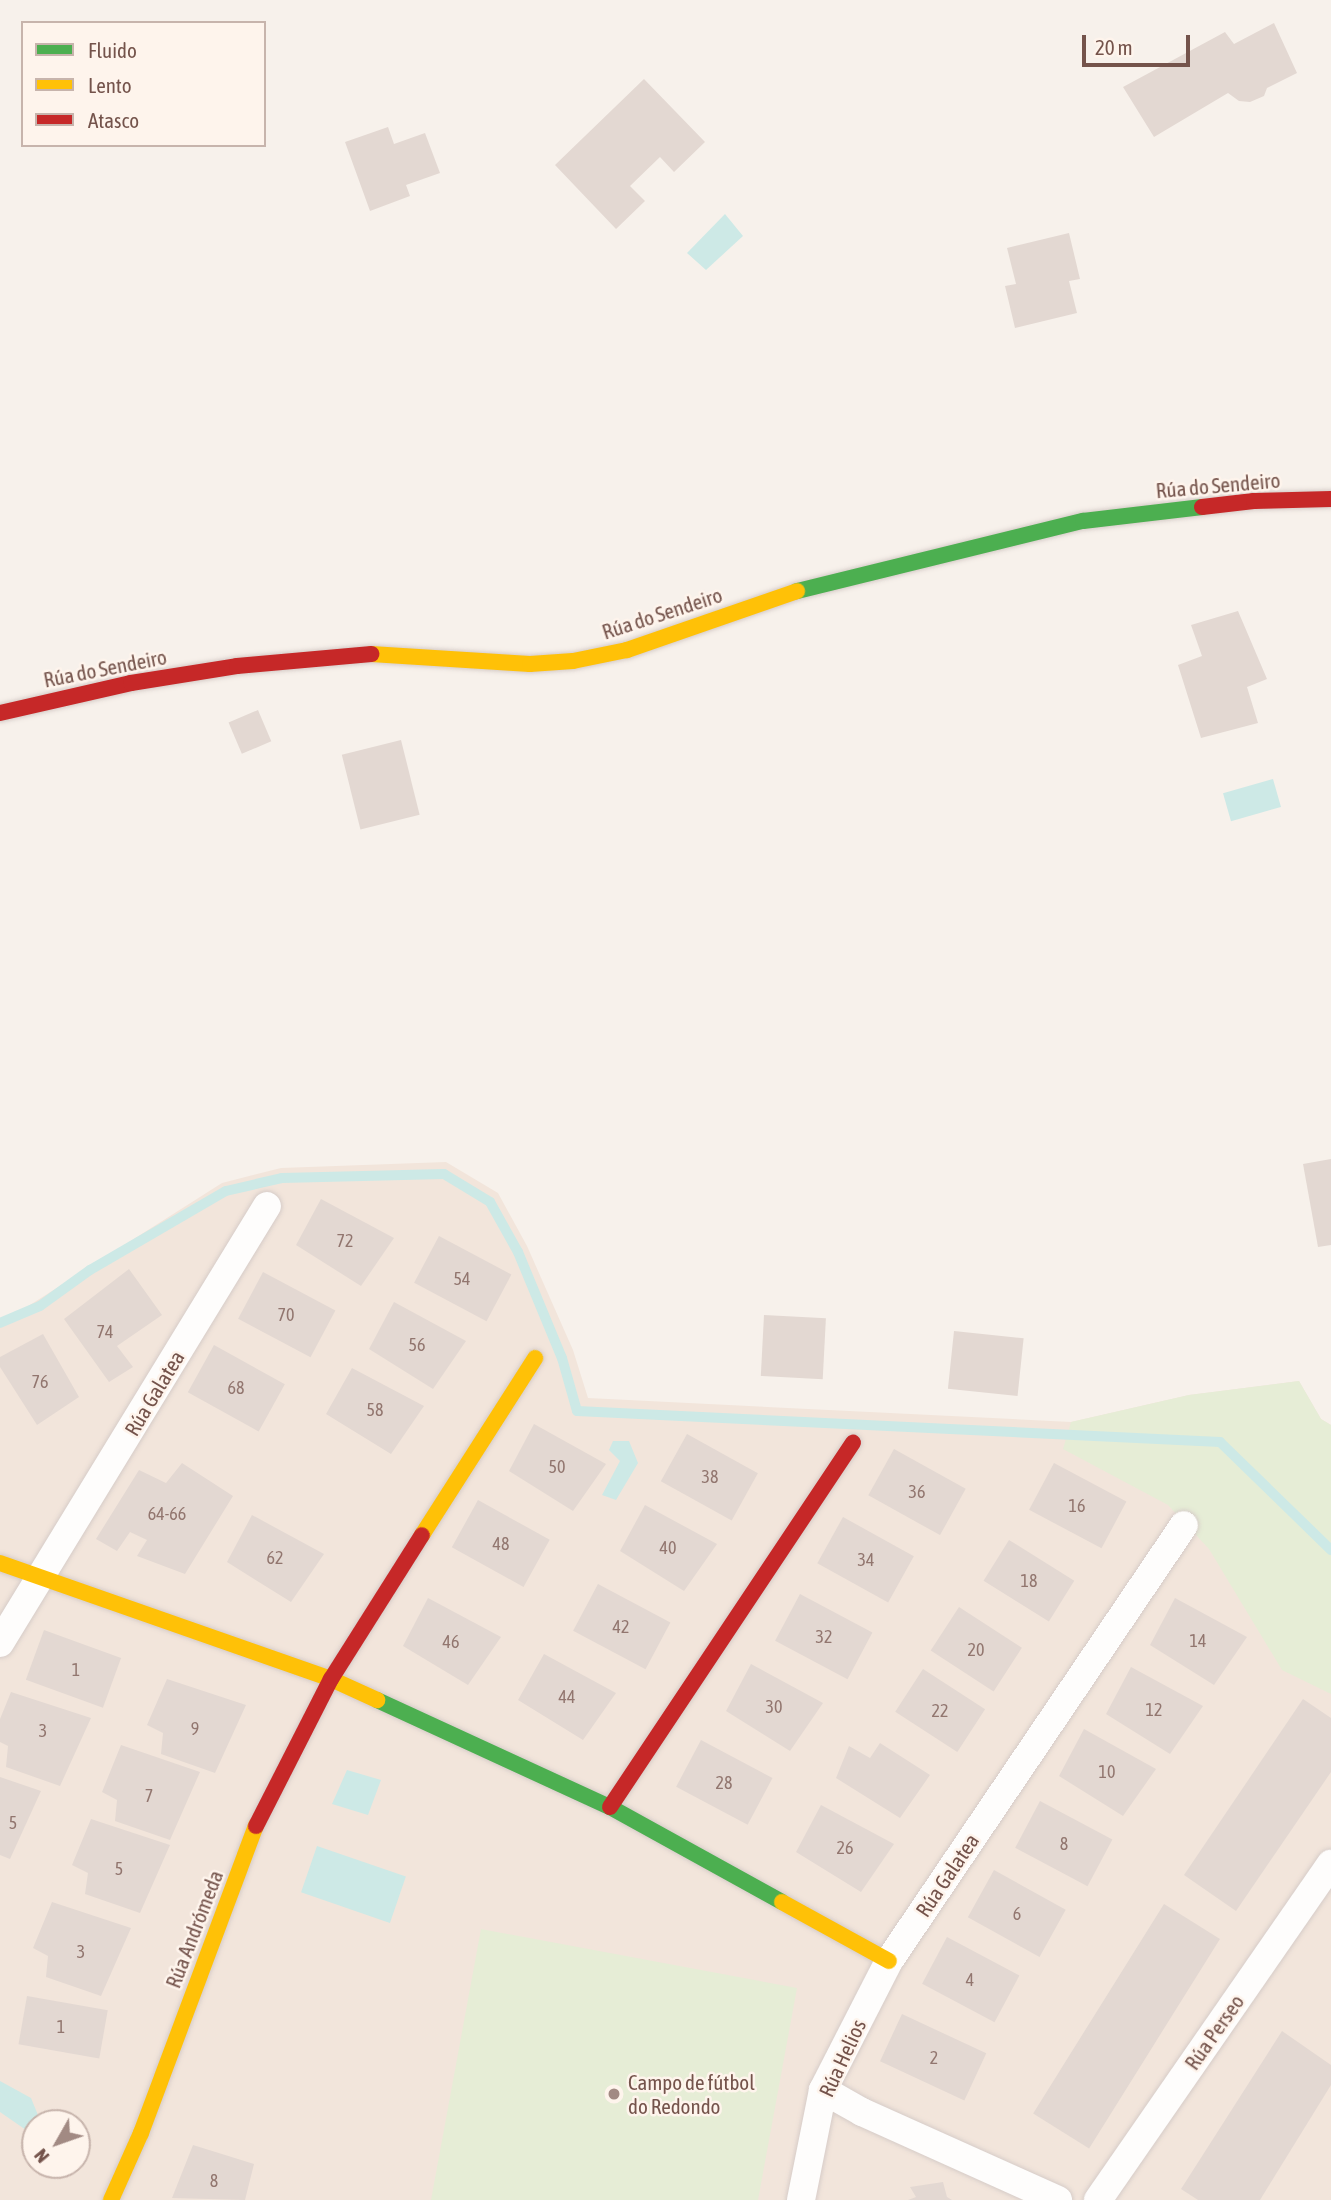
<!DOCTYPE html>
<meta charset="utf-8">
<style>
body{margin:0}
#map{position:relative;width:1331px;height:2200px;overflow:hidden;background:#f7f1eb;font-family:"Asap Condensed",sans-serif}
div>[style]{position:absolute}
.residential>*{inset:0;background:#f2e5db}
.green>*{inset:0;background:#e6edd6}
.water>*{inset:0;background:#cde9e6;transform-origin:0 0}
.stream>*{height:10px;margin:-5px;padding:0 5px;transform-origin:5px;border-radius:5px;background:#cde9e6}
.building>*{inset:0;background:#e3d8d2;transform-origin:0 0}
.roads{filter:drop-shadow(0 0 2px #d6ccc8) drop-shadow(0 0 2px #d6ccc8)}
.street>*{height:28px;margin:-14px;padding:0 14px;transform-origin:14px;border-radius:14px;background:#fefdfc}
.fast>*{height:16px;margin:-8px;padding:0 8px;transform-origin:8px;border-radius:8px;background:#4caf50}
.slow>*{height:16px;margin:-8px;padding:0 8px;transform-origin:8px;border-radius:8px;background:#ffc107}
.jam>*{height:16px;margin:-8px;padding:0 8px;transform-origin:8px;border-radius:8px;background:#c62828}
.dots>*{width:19px;height:19px;translate:-50% -50%;box-sizing:border-box;border:4px solid #fef4ec;border-radius:50%}
span{translate:-50% -50%;white-space:nowrap;text-align:center;line-height:1.15;-webkit-text-stroke:5px #fef4ec;paint-order:stroke}
.number-label{font-size:18px;color:#92766f}
.number-label span{-webkit-text-stroke-width:0}
.street-label{font-size:21px;color:#74534b}
.poi-label{font-size:21px;color:#74534b}
.left{translate:0 -50%;text-align:left}
.legend{position:absolute;left:21px;top:21px;width:245px;height:126px;box-sizing:border-box;background:#fef4ec;border:2px solid #c7b4ac;margin:0;padding:9px 12px;list-style:none;font-size:21px;color:#74534b}
.legend li{display:flex;align-items:center;gap:14px;height:35px}
.legend b{width:35px;border:2px solid #c7b4ac}
.north{position:absolute;left:21px;top:2109px;width:70px;height:70px;box-sizing:border-box;background:#fef4ec;border:2px solid #c7b4ac;border-radius:50%;rotate:230deg;font-size:19px;font-weight:700;line-height:28px;text-align:center;color:#74534b}
.north::after{content:'';display:block;margin:auto;width:24px;height:32px;background:#a28a83;clip-path:polygon(50% 0,100% 100%,50% 72%,0 100%)}
.scale{position:absolute;left:1082px;top:35px;width:108px;height:32px;box-sizing:border-box;border:4px solid #74534b;border-top:0;padding-left:9px;font-size:21px;line-height:24px;white-space:nowrap;color:#74534b;-webkit-text-stroke:5px #fef4ec;paint-order:stroke}
</style>
<div id="map">
<div class="residential">
<div style="clip-path:polygon(evenodd,446px 1162px,498px 1193px,527px 1246px,573px 1350px,588px 1398px,1071px 1422px,1189px 1395px,1299px 1381px,1321px 1419px,1331px 1425px,1331px 2200px,0 2200px,0 1324px,222px 1183px,281px 1168px,446px 1162px,35px 2123px,77px 2123px,77px 2165px,35px 2165px,35px 2123px)"></div>
</div>
<div class="green">
<div style="clip-path:polygon(1299px 1381px,1321px 1419px,1331px 1425px,1331px 1694px,1282px 1670px,1209px 1549px,1168px 1505px,1063px 1449px,1071px 1422px,1189px 1395px)"></div>
<div style="clip-path:polygon(481px 1929px,797px 1988px,758px 2200px,431px 2200px)"></div>
</div>
<div class="water">
<div style="clip-path:polygon(725px 214px,743px 236px,706px 270px,687px 253px)"></div>
<div style="left:1273px;top:779px;width:29px;height:52px;rotate:74deg"></div>
<div style="clip-path:polygon(613px 1441px,629px 1441px,638px 1463px,616px 1500px,602px 1495px,620px 1461px,609px 1450px)"></div>
<div style="clip-path:polygon(347px 1770px,381px 1780px,368px 1815px,332px 1804px)"></div>
<div style="left:317px;top:1846px;width:94px;height:49px;rotate:19deg"></div>
<div style="clip-path:polygon(0 2081px,31px 2098px,40px 2120px,26px 2130px,0 2112px)"></div>
</div>
<div class="stream">
<div style="left:0;top:1323px;width:43px;rotate:-23deg"></div>
<div style="left:40px;top:1306px;width:62px;rotate:-35.8deg"></div>
<div style="left:90px;top:1270px;width:157px;rotate:-30.2deg"></div>
<div style="left:226px;top:1191px;width:57px;rotate:-13.1deg"></div>
<div style="left:282px;top:1178px;width:162px;rotate:-1.4deg"></div>
<div style="left:444px;top:1174px;width:54px;rotate:31.3deg"></div>
<div style="left:490px;top:1202px;width:57px;rotate:60.8deg"></div>
<div style="left:518px;top:1252px;width:115px;rotate:67.5deg"></div>
<div style="left:562px;top:1358px;width:55px;rotate:74.2deg"></div>
<div style="left:577px;top:1411px;width:644px;rotate:2.76deg"></div>
<div style="left:1220px;top:1442px;width:155px;rotate:44.2deg"></div>
</div>
<div class="building">
<div style="clip-path:polygon(1274px 23px,1297px 73px,1267px 88px,1264px 96px,1250px 102px,1239px 101px,1228px 93px,1154px 137px,1123px 87px,1225px 32px,1234px 44px)"></div>
<div style="clip-path:polygon(644px 79px,705px 142px,674px 172px,660px 157px,630px 186px,645px 201px,616px 229px,555px 165px)"></div>
<div style="clip-path:polygon(388px 127px,394px 144px,425px 133px,440px 173px,406px 185px,410px 196px,370px 211px,345px 142px)"></div>
<div style="clip-path:polygon(1069px 233px,1080px 279px,1069px 281px,1077px 313px,1015px 328px,1005px 286px,1016px 284px,1007px 248px)"></div>
<div style="clip-path:polygon(1238px 611px,1267px 679px,1247px 687px,1258px 723px,1201px 738px,1178px 665px,1202px 656px,1191px 625px)"></div>
<div style="left:258px;top:710px;width:34px;height:32px;rotate:67deg"></div>
<div style="left:401px;top:740px;width:77px;height:61px;rotate:76deg"></div>
<div style="clip-path:polygon(1331px 1159px,1331px 1245px,1318px 1247px,1303px 1164px)"></div>
<div style="clip-path:polygon(321px 1199px,394px 1238px,361px 1286px,296px 1245px)"></div>
<div style="left:439px;top:1236px;width:82px;height:53px;rotate:28deg"></div>
<div style="clip-path:polygon(129px 1269px,162px 1315px,117px 1346px,133px 1367px,109px 1382px,64px 1319px)"></div>
<div style="left:263px;top:1272px;width:82px;height:53px;rotate:28deg"></div>
<div style="clip-path:polygon(394px 1302px,466px 1341px,433px 1389px,369px 1349px)"></div>
<div style="left:764px;top:1315px;width:62px;height:61px;rotate:3deg"></div>
<div style="left:954px;top:1331px;width:70px;height:58px;rotate:6deg"></div>
<div style="clip-path:polygon(43px 1334px,79px 1397px,37px 1425px,0 1367px,0 1357px)"></div>
<div style="left:214px;top:1345px;width:81px;height:54px;rotate:29deg"></div>
<div style="clip-path:polygon(352px 1368px,424px 1406px,391px 1454px,326px 1414px)"></div>
<div style="clip-path:polygon(534px 1424px,606px 1464px,573px 1511px,509px 1471px)"></div>
<div style="left:687px;top:1434px;width:81px;height:54px;rotate:29deg"></div>
<div style="left:894px;top:1449px;width:82px;height:53px;rotate:29deg"></div>
<div style="clip-path:polygon(182px 1463px,233px 1496px,185px 1574px,137px 1556px,147px 1540px,130px 1532px,117px 1551px,96px 1539px,139px 1470px,166px 1483px)"></div>
<div style="left:1054px;top:1463px;width:82px;height:53px;rotate:28deg"></div>
<div style="left:478px;top:1500px;width:82px;height:54px;rotate:29deg"></div>
<div style="clip-path:polygon(645px 1505px,717px 1544px,684px 1591px,620px 1551px)"></div>
<div style="clip-path:polygon(252px 1515px,324px 1554px,291px 1602px,227px 1562px)"></div>
<div style="left:843px;top:1517px;width:81px;height:53px;rotate:29deg"></div>
<div style="left:1009px;top:1540px;width:77px;height:48px;rotate:32deg"></div>
<div style="left:598px;top:1584px;width:82px;height:53px;rotate:28deg"></div>
<div style="left:800px;top:1594px;width:82px;height:53px;rotate:28deg"></div>
<div style="clip-path:polygon(428px 1598px,501px 1637px,468px 1685px,403px 1646px)"></div>
<div style="clip-path:polygon(1175px 1598px,1247px 1637px,1214px 1685px,1150px 1645px)"></div>
<div style="left:959px;top:1607px;width:75px;height:52px;rotate:33deg"></div>
<div style="left:44px;top:1630px;width:82px;height:53px;rotate:20deg"></div>
<div style="clip-path:polygon(544px 1654px,616px 1693px,583px 1740px,518px 1700px)"></div>
<div style="clip-path:polygon(751px 1664px,823px 1703px,790px 1751px,726px 1711px)"></div>
<div style="clip-path:polygon(1131px 1667px,1203px 1706px,1170px 1754px,1106px 1714px)"></div>
<div style="left:923px;top:1669px;width:74px;height:51px;rotate:33deg"></div>
<div style="clip-path:polygon(167px 1679px,246px 1705px,215px 1773px,161px 1754px,163px 1733px,147px 1725px)"></div>
<div style="clip-path:polygon(11px 1692px,91px 1718px,60px 1786px,6px 1767px,8px 1746px,0 1742px,0 1719px)"></div>
<div style="clip-path:polygon(1303px 1699px,1331px 1718px,1331px 1772px,1236px 1911px,1184px 1875px)"></div>
<div style="clip-path:polygon(1084px 1729px,1156px 1769px,1123px 1816px,1059px 1776px)"></div>
<div style="left:701px;top:1740px;width:81px;height:53px;rotate:28deg"></div>
<div style="clip-path:polygon(880px 1743px,930px 1775px,900px 1818px,836px 1778px,849px 1746px,870px 1758px)"></div>
<div style="clip-path:polygon(121px 1745px,200px 1772px,170px 1840px,115px 1821px,117px 1800px,102px 1792px)"></div>
<div style="clip-path:polygon(0 1777px,41px 1791px,10px 1859px,0 1855px)"></div>
<div style="left:1040px;top:1801px;width:82px;height:53px;rotate:28deg"></div>
<div style="clip-path:polygon(821px 1805px,894px 1844px,861px 1892px,796px 1852px)"></div>
<div style="clip-path:polygon(91px 1819px,170px 1845px,140px 1913px,85px 1894px,88px 1873px,72px 1865px)"></div>
<div style="left:994px;top:1870px;width:82px;height:54px;rotate:29deg"></div>
<div style="clip-path:polygon(52px 1902px,131px 1928px,101px 1996px,46px 1977px,48px 1956px,33px 1948px)"></div>
<div style="left:1164px;top:1904px;width:66px;height:247px;rotate:32deg"></div>
<div style="left:947px;top:1937px;width:82px;height:53px;rotate:28deg"></div>
<div style="left:27px;top:1996px;width:82px;height:49px;rotate:10deg"></div>
<div style="left:902px;top:2014px;width:93px;height:52px;rotate:25deg"></div>
<div style="clip-path:polygon(1282px 2031px,1331px 2065px,1331px 2085px,1260px 2200px,1198px 2200px,1181px 2189px)"></div>
<div style="clip-path:polygon(193px 2145px,254px 2164px,245px 2200px,172px 2198px)"></div>
<div style="clip-path:polygon(943px 2182px,947px 2197px,952px 2200px,908px 2200px,916px 2197px,910px 2187px)"></div>
</div>
<div class="roads">
<div class="street">
<div style="left:0;top:1643px;width:512px;rotate:-58.58deg"></div>
<div style="left:823px;top:2090px;width:45px;rotate:29.4deg"></div>
<div style="left:862px;top:2112px;width:215px;rotate:24.2deg"></div>
<div style="left:801px;top:2200px;width:112px;rotate:-78.7deg"></div>
<div style="left:823px;top:2090px;width:145px;rotate:-62.9deg"></div>
<div style="left:889px;top:1961px;width:526px;rotate:-55.92deg"></div>
<div style="left:1098px;top:2200px;width:409px;rotate:-55.3deg"></div>
</div>
<div class="fast">
<div style="left:797px;top:591px;width:294px;rotate:-13.8deg"></div>
<div style="left:1083px;top:521px;width:120px;rotate:-6.7deg"></div>
<div style="left:377px;top:1700px;width:256px;rotate:24.7deg"></div>
<div style="left:610px;top:1807px;width:196px;rotate:28.9deg"></div>
</div>
<div class="slow">
<div style="left:371px;top:654px;width:159px;rotate:3.6deg"></div>
<div style="left:530px;top:664px;width:43px;rotate:-4deg"></div>
<div style="left:573px;top:661px;width:55px;rotate:-11.5deg"></div>
<div style="left:627px;top:650px;width:180px;rotate:-19.1deg"></div>
<div style="left:422px;top:1535px;width:210px;rotate:-57.4deg"></div>
<div style="left:0;top:1563px;width:351px;rotate:19.3deg"></div>
<div style="left:331px;top:1679px;width:51px;rotate:24.5deg"></div>
<div style="left:782px;top:1902px;width:122px;rotate:28.9deg"></div>
<div style="left:111px;top:2200px;width:73px;rotate:-65.9deg"></div>
<div style="left:141px;top:2133px;width:328px;rotate:-69.5deg"></div>
</div>
<div class="jam">
<div style="left:1202px;top:507px;width:52px;rotate:-6.6deg"></div>
<div style="left:1254px;top:501px;width:77px;rotate:-1.5deg"></div>
<div style="left:0;top:713px;width:134px;rotate:-12.9deg"></div>
<div style="left:131px;top:683px;width:107px;rotate:-9.1deg"></div>
<div style="left:237px;top:666px;width:135px;rotate:-5.1deg"></div>
<div style="left:610px;top:1807px;width:438px;rotate:-56.3deg"></div>
<div style="left:256px;top:1826px;width:165px;rotate:-63deg"></div>
<div style="left:331px;top:1679px;width:170px;rotate:-57.7deg"></div>
</div>
</div>
<div class="dots">
<div style="left:614px;top:2094px;background:#a28a83"></div>
</div>
<div class="number-label">
<span style="left:345px;top:1241px">72</span>
<span style="left:462px;top:1279px">54</span>
<span style="left:286px;top:1315px">70</span>
<span style="left:105px;top:1332px">74</span>
<span style="left:417px;top:1345px">56</span>
<span style="left:40px;top:1382px">76</span>
<span style="left:236px;top:1388px">68</span>
<span style="left:375px;top:1410px">58</span>
<span style="left:557px;top:1467px">50</span>
<span style="left:710px;top:1477px">38</span>
<span style="left:917px;top:1492px">36</span>
<span style="left:1077px;top:1506px">16</span>
<span style="left:167px;top:1514px">64-66</span>
<span style="left:501px;top:1544px">48</span>
<span style="left:668px;top:1548px">40</span>
<span style="left:275px;top:1558px">62</span>
<span style="left:866px;top:1560px">34</span>
<span style="left:1029px;top:1581px">18</span>
<span style="left:621px;top:1627px">42</span>
<span style="left:824px;top:1637px">32</span>
<span style="left:1198px;top:1641px">14</span>
<span style="left:451px;top:1642px">46</span>
<span style="left:976px;top:1650px">20</span>
<span style="left:76px;top:1670px">1</span>
<span style="left:567px;top:1697px">44</span>
<span style="left:774px;top:1707px">30</span>
<span style="left:1154px;top:1710px">12</span>
<span style="left:940px;top:1711px">22</span>
<span style="left:195px;top:1729px">9</span>
<span style="left:43px;top:1731px">3</span>
<span style="left:1107px;top:1772px">10</span>
<span style="left:724px;top:1783px">28</span>
<span style="left:149px;top:1796px">7</span>
<span style="left:13px;top:1823px">5</span>
<span style="left:1064px;top:1844px">8</span>
<span style="left:845px;top:1848px">26</span>
<span style="left:119px;top:1869px">5</span>
<span style="left:1017px;top:1914px">6</span>
<span style="left:81px;top:1952px">3</span>
<span style="left:970px;top:1980px">4</span>
<span style="left:61px;top:2027px">1</span>
<span style="left:934px;top:2058px">2</span>
<span style="left:214px;top:2181px">8</span>
</div>
<div class="street-label">
<span style="left:1218px;top:485px;rotate:-5deg">Rúa do Sendeiro</span>
<span style="left:662px;top:613px;rotate:-18deg">Rúa do Sendeiro</span>
<span style="left:105px;top:668px;rotate:-11deg">Rúa do Sendeiro</span>
<span style="left:154px;top:1393px;rotate:-59deg">Rúa Galatea</span>
<span style="left:947px;top:1875px;rotate:-56deg">Rúa Galatea</span>
<span style="left:194px;top:1929px;rotate:-69deg">Rúa Andrómeda</span>
<span style="left:1214px;top:2032px;rotate:-55deg">Rúa Perseo</span>
<span style="left:842px;top:2058px;rotate:-65deg">Rúa Helios</span>
</div>
<div class="poi-label">
<span class="left" style="left:628px;top:2094px">Campo de fútbol<br>do Redondo</span>
</div>
<ul class="legend">
<li><b style="height:9px;background:#4caf50"></b>Fluido</li>
<li><b style="height:9px;background:#ffc107"></b>Lento</li>
<li><b style="height:9px;background:#c62828"></b>Atasco</li>
</ul>
<div class="north">N</div>
<div class="scale">20 m</div>
</div>
